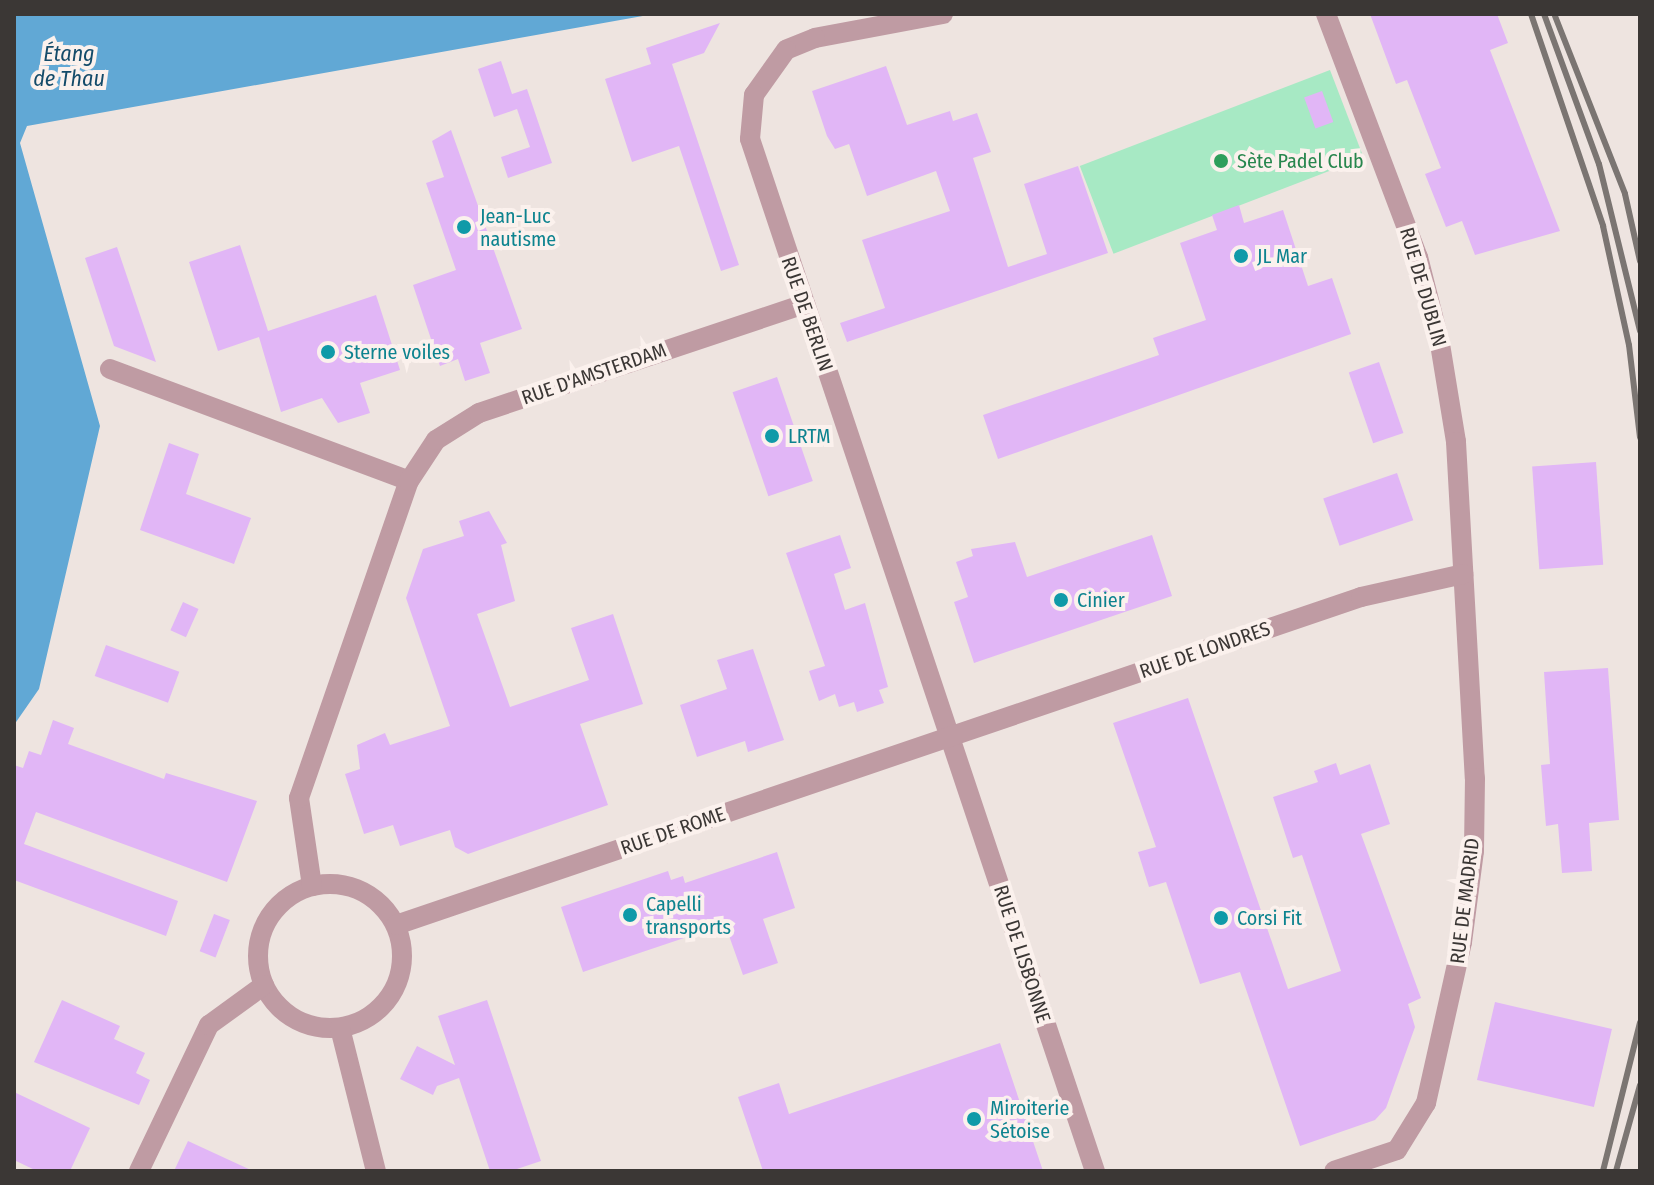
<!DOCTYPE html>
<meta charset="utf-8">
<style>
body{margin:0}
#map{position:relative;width:1654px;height:1185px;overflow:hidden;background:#eee4e0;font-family:"Fira Sans Condensed",sans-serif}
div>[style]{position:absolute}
.green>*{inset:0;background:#a7e9c4;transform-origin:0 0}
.water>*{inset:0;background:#61a8d5}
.building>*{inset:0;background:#e1b6f6;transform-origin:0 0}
.minor>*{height:20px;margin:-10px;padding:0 10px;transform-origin:10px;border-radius:10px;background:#bf9ba3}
.minor>.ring{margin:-10px;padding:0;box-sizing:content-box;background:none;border:20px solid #bf9ba3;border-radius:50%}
.rail>*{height:6px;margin:-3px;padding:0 3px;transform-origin:3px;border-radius:3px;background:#7b7572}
.dots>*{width:22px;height:22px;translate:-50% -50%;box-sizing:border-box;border:4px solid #fbf1ed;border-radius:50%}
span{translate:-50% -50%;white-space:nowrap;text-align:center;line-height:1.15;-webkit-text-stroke:8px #fbf1ed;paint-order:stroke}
.leisure-label{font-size:20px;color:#27864d}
.left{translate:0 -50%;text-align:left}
.culture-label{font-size:20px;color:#0d838f}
.street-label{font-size:20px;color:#3b3735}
.water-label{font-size:22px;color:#144b6a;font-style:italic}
.frame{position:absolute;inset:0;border:16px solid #3b3735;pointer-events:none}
</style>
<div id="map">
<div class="green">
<div style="left:1330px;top:70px;width:94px;height:268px;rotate:69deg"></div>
</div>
<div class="water">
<div style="clip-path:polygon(14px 14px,654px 14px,27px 126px,20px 143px,100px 426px,39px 689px,14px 725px)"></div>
</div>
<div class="building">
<div style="clip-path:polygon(1370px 14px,1497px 14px,1508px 43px,1490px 50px,1560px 231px,1475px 255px,1462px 221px,1446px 227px,1425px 174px,1441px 168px,1407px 80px,1396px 84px)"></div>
<div style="clip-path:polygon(720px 23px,704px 53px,672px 64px,739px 265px,721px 271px,679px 146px,632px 162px,605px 79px,651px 64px,646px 48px)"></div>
<div style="clip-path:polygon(501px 61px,512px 94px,527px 89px,552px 163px,508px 178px,501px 157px,530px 147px,517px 109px,494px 117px,478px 69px)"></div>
<div style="clip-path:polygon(886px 66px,907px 125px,950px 111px,953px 121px,977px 113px,991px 152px,973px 158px,1008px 267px,1047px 254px,1024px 184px,1078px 166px,1108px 253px,847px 342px,840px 323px,885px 308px,862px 240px,950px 211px,936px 171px,867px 196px,849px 144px,835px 149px,827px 136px,812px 91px)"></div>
<div style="left:1322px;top:91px;width:33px;height:19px;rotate:70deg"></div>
<div style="clip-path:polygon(451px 130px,522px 329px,480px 343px,490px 373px,465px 381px,458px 359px,440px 366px,413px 285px,456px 270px,426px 183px,444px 177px,432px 141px)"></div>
<div style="clip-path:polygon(1239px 205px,1244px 223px,1283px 210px,1308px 286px,1332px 278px,1351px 334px,998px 459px,983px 415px,1159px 355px,1153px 338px,1206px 320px,1180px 243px,1217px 230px,1212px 215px)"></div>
<div style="clip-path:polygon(240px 245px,268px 331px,376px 295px,400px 370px,360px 383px,370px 413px,338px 423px,322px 398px,281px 412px,259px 337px,218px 351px,189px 262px)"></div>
<div style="clip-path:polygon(117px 247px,156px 362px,114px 346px,85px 258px)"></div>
<div style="left:1379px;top:362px;width:75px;height:32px;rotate:71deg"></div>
<div style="left:777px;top:377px;width:110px;height:47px;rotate:71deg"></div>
<div style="clip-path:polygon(169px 443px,199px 454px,186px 494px,251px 518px,234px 564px,140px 530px)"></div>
<div style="left:1596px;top:462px;width:103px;height:64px;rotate:86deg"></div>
<div style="left:1397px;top:473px;width:50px;height:78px;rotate:71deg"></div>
<div style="clip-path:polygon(489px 511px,507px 543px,501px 545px,515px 601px,477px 614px,510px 707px,589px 680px,571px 628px,613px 614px,643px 704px,580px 724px,608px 805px,468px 854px,455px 847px,450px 830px,400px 846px,393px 825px,364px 834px,345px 774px,360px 769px,357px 745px,385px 733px,390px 745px,450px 726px,406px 598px,423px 549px,464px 536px,459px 521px)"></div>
<div style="clip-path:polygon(840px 535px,851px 568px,834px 574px,845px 610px,865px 603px,888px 687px,879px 690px,884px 703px,857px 712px,854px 702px,839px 707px,835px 694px,819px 701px,809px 671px,825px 666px,786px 553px)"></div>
<div style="clip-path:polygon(1152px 535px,1172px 596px,974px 663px,954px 602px,968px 597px,956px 562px,973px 556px,971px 549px,1015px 542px,1027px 577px)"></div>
<div style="left:183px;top:602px;width:17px;height:31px;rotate:24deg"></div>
<div style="left:106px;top:645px;width:78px;height:33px;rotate:20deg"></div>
<div style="clip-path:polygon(753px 649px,784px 740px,748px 752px,745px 741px,697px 757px,680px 705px,727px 689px,717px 660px)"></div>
<div style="clip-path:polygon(1608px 668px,1619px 820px,1589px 823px,1592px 871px,1562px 873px,1558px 824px,1546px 826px,1541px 765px,1550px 764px,1544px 672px)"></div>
<div style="clip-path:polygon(1188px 698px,1288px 989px,1341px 971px,1302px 855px,1293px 858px,1273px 797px,1318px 782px,1314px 771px,1336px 763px,1340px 775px,1370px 764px,1390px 824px,1361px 834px,1421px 998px,1408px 1004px,1415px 1027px,1386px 1108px,1375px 1120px,1300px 1146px,1240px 972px,1200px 984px,1166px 882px,1149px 887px,1138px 852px,1156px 847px,1113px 723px)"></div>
<div style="clip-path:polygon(53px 720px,74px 728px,68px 744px,164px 779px,166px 773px,257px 801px,227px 882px,36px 812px,24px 844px,178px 901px,166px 936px,14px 880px,14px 765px,23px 768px,29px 751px,41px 755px)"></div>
<div style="clip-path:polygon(777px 852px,795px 908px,763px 919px,778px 963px,743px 975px,722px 916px,687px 928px,690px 936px,583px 972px,561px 907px,668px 871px,671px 880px,683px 876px,685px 883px)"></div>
<div style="left:214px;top:914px;width:17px;height:40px;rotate:21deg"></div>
<div style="clip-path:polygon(62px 1000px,120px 1026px,114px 1039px,145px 1053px,136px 1073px,150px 1080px,139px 1105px,34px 1062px)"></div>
<div style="clip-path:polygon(487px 1000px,541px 1161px,511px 1171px,490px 1171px,459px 1078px,437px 1086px,433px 1095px,400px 1079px,417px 1046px,455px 1065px,438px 1016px)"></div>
<div style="left:1495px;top:1002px;width:120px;height:80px;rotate:13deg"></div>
<div style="clip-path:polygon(1000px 1043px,1043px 1171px,763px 1171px,738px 1097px,779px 1083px,789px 1114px)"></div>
<div style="clip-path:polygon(14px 1092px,90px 1128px,70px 1171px,37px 1171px,14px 1160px)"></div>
<div style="clip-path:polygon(188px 1141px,253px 1171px,174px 1171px)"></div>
</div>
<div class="minor">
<div style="left:943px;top:14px;width:130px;rotate:169.4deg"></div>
<div style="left:815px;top:38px;width:31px;rotate:158deg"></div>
<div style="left:786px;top:50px;width:55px;rotate:125.4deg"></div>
<div style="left:754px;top:95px;width:44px;rotate:95.2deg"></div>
<div style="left:750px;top:139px;width:1088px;rotate:71.52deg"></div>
<div style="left:1326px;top:14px;width:260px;rotate:69.3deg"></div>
<div style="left:1418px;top:257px;width:90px;rotate:75.8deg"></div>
<div style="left:1440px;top:344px;width:99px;rotate:80.7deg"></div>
<div style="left:1456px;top:442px;width:337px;rotate:86.8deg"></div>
<div style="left:1475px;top:778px;width:73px;rotate:90.8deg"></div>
<div style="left:1474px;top:851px;width:92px;rotate:97.5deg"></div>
<div style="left:1462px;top:942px;width:165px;rotate:102.6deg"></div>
<div style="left:1426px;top:1103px;width:55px;rotate:121.7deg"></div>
<div style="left:1397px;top:1150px;width:66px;rotate:161.6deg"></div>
<div style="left:110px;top:369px;width:319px;rotate:20.5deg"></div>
<div class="ring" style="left:258px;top:884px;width:124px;height:124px"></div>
<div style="left:312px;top:886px;width:89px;rotate:-98.4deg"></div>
<div style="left:299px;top:798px;width:336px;rotate:-70.9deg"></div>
<div style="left:409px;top:481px;width:49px;rotate:-56.6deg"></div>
<div style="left:436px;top:440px;width:51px;rotate:-32.1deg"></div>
<div style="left:479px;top:413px;width:344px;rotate:-18.5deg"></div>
<div style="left:396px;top:925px;width:1019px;rotate:-18.77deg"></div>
<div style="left:1361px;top:597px;width:105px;rotate:-12.7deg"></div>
<div style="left:340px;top:1028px;width:147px;rotate:75.9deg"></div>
<div style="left:139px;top:1171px;width:162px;rotate:-64.4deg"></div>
<div style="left:209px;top:1025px;width:68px;rotate:-36deg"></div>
</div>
<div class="rail">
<div style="left:1531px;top:14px;width:224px;rotate:71.2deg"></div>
<div style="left:1603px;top:226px;width:122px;rotate:77.7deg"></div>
<div style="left:1629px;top:345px;width:93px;rotate:83.2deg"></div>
<div style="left:1544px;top:14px;width:160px;rotate:69.9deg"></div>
<div style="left:1599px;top:164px;width:172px;rotate:76.2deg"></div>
<div style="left:1555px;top:16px;width:191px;rotate:68.5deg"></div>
<div style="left:1625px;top:194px;width:69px;rotate:77.4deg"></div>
<div style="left:1603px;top:1171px;width:153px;rotate:-76deg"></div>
<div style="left:1616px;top:1171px;width:89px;rotate:-74.4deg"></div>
</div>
<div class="dots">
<div style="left:1221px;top:161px;background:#2e9e5b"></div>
<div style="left:464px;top:227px;background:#0f9aa8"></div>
<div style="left:1241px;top:256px;background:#0f9aa8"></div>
<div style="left:328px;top:352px;background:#0f9aa8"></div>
<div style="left:772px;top:436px;background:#0f9aa8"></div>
<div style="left:1061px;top:600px;background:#0f9aa8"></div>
<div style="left:630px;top:915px;background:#0f9aa8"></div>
<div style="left:1221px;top:918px;background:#0f9aa8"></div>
<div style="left:974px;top:1119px;background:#0f9aa8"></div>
</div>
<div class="leisure-label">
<span class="left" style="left:1237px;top:161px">Sète Padel Club</span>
</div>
<div class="culture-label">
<span class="left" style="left:480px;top:228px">Jean-Luc<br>nautisme</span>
<span class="left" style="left:1257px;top:256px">JL Mar</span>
<span class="left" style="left:344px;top:352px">Sterne voiles</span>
<span class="left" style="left:788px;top:436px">LRTM</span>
<span class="left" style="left:1077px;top:600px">Cinier</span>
<span class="left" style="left:646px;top:916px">Capelli<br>transports</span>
<span class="left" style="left:1237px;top:918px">Corsi Fit</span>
<span class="left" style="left:990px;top:1120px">Miroiterie<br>Sétoise</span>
</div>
<div class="street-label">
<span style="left:1423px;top:287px;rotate:74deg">RUE DE DUBLIN</span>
<span style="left:807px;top:314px;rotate:71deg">RUE DE BERLIN</span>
<span style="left:594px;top:374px;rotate:-19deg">RUE D'AMSTERDAM</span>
<span style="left:1205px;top:650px;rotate:-19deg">RUE DE LONDRES</span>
<span style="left:673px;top:831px;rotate:-19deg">RUE DE ROME</span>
<span style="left:1465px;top:901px;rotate:-83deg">RUE DE MADRID</span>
<span style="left:1022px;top:954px;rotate:72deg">RUE DE LISBONNE</span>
</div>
<div class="water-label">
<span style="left:69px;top:66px">Étang<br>de Thau</span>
</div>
<div class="frame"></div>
</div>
